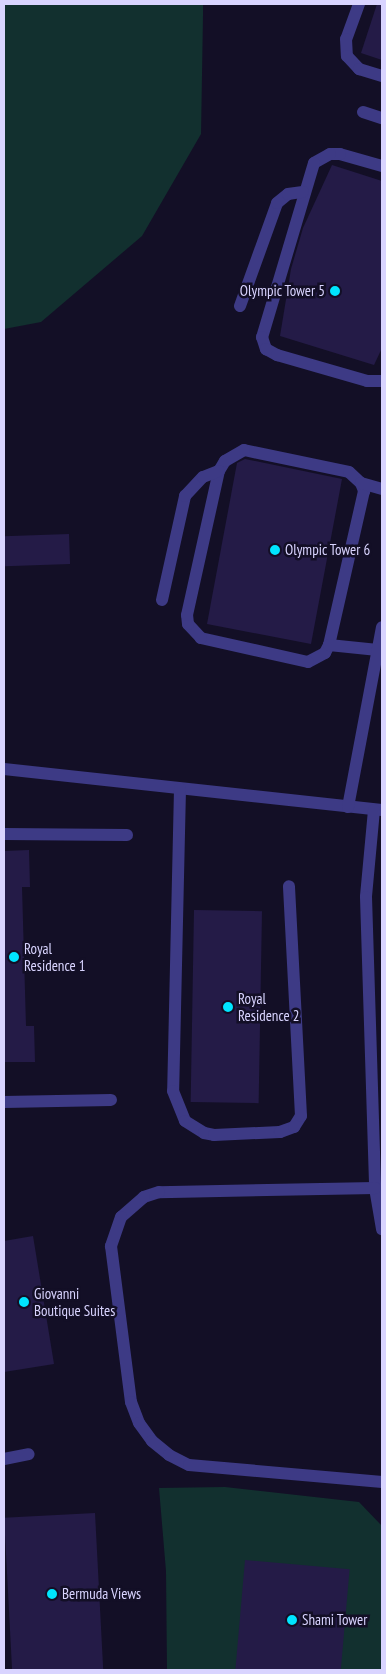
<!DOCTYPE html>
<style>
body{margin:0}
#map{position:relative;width:386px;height:1674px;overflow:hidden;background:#130f26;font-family:"PT Sans Narrow",sans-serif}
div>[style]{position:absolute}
.green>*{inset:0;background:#12302f}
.building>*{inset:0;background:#241b47;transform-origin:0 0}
.minor>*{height:12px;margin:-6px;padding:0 6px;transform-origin:6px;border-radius:6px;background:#3d3a85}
.dots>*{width:14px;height:14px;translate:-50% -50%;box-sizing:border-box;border:2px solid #130f26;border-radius:50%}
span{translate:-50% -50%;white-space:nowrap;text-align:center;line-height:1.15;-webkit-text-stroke:5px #130f26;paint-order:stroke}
.poi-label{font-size:15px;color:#d9d4ff}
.right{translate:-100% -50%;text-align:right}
.left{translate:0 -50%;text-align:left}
.frame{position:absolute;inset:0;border:5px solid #d9d4ff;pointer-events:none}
</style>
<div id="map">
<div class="green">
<div style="clip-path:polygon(4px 4px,203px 4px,203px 15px,201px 134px,142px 236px,41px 322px,4px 329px)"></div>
<div style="clip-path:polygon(225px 1487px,359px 1502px,382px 1526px,382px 1670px,167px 1670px,166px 1571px,159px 1488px)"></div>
</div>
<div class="building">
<div style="clip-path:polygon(377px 4px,382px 4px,382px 60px,361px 53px)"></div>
<div style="clip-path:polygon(332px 165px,382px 181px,382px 348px,374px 365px,280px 336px,291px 269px,303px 228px)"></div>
<div style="clip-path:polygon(245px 459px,342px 479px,311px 644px,207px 624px,237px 463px)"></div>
<div style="left:69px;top:534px;width:30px;height:65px;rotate:88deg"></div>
<div style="clip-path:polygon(29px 850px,30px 887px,22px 887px,26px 1026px,34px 1026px,35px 1062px,4px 1062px,4px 851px)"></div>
<div style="left:194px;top:910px;width:68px;height:192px;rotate:1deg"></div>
<div style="clip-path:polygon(33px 1236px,54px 1364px,4px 1372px,4px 1241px)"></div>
<div style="left:95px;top:1513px;width:157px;height:91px;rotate:87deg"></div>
<div style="left:245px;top:1560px;width:105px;height:110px;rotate:5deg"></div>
</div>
<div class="minor">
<div style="left:359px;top:4px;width:37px;rotate:110deg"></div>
<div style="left:346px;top:39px;width:17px;rotate:87deg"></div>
<div style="left:347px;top:56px;width:18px;rotate:47deg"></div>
<div style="left:359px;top:69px;width:24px;rotate:17deg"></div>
<div style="left:363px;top:112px;width:20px;rotate:18deg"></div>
<div style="left:382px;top:166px;width:44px;rotate:-164.1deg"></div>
<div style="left:340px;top:154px;width:10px;rotate:180deg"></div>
<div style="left:330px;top:154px;width:18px;rotate:151deg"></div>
<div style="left:314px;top:163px;width:182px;rotate:106.6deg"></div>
<div style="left:262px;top:337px;width:13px;rotate:72deg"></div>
<div style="left:266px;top:349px;width:13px;rotate:29deg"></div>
<div style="left:277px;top:355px;width:94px;rotate:16.1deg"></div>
<div style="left:367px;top:381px;width:15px"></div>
<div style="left:240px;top:306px;width:109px;rotate:-70.2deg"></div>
<div style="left:277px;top:203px;width:14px;rotate:-39deg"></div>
<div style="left:288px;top:194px;width:15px;rotate:-8deg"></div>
<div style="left:244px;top:450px;width:107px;rotate:11.8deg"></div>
<div style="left:349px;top:472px;width:16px;rotate:43deg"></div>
<div style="left:361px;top:483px;width:9px;rotate:69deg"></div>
<div style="left:364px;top:491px;width:158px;rotate:102.8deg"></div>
<div style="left:329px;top:645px;width:9px;rotate:117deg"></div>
<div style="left:325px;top:653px;width:19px;rotate:152deg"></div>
<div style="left:308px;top:662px;width:110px;rotate:-167.4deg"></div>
<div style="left:201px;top:638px;width:19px;rotate:-133deg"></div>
<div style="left:188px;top:624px;width:9px;rotate:-96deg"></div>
<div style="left:187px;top:615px;width:148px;rotate:-77.5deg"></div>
<div style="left:219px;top:471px;width:12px;rotate:-59deg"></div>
<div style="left:225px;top:461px;width:22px;rotate:-30deg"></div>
<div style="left:361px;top:483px;width:22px;rotate:16deg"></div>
<div style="left:162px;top:600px;width:107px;rotate:-77.5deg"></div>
<div style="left:185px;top:496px;width:26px;rotate:-47deg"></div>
<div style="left:203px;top:477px;width:17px;rotate:-21deg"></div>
<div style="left:329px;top:645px;width:49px;rotate:5.8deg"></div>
<div style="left:4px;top:769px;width:380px;rotate:6.2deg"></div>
<div style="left:180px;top:789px;width:302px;rotate:91.3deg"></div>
<div style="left:173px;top:1091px;width:32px;rotate:68deg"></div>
<div style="left:185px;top:1121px;width:22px;rotate:32deg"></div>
<div style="left:204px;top:1133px;width:10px;rotate:11deg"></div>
<div style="left:214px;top:1135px;width:66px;rotate:-2.6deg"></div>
<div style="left:280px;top:1132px;width:15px;rotate:-20deg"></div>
<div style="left:294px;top:1127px;width:13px;rotate:-58deg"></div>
<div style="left:301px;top:1116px;width:230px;rotate:-93deg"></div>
<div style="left:348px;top:807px;width:183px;rotate:-79.3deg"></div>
<div style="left:374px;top:810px;width:87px;rotate:95.3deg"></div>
<div style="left:366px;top:897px;width:291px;rotate:88.2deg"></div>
<div style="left:375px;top:1188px;width:42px;rotate:80.3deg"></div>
<div style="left:4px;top:834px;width:123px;rotate:0.5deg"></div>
<div style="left:4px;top:1102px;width:107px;rotate:-1.1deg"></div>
<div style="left:375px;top:1188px;width:216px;rotate:178.9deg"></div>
<div style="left:159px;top:1192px;width:16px;rotate:162deg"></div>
<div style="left:144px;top:1197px;width:30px;rotate:139deg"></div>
<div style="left:121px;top:1217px;width:31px;rotate:109deg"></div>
<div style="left:111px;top:1246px;width:157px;rotate:82.7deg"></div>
<div style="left:131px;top:1402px;width:22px;rotate:69deg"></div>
<div style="left:139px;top:1423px;width:22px;rotate:54deg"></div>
<div style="left:152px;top:1441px;width:22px;rotate:39deg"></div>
<div style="left:169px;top:1455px;width:22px;rotate:27deg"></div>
<div style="left:189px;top:1465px;width:194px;rotate:5deg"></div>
<div style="left:4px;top:1459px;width:25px;rotate:-11deg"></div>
</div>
<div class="dots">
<div style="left:335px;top:291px;background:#00e5ff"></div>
<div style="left:275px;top:550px;background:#00e5ff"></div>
<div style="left:14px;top:957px;background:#00e5ff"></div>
<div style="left:228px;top:1007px;background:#00e5ff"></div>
<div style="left:24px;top:1302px;background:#00e5ff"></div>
<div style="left:52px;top:1594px;background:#00e5ff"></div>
<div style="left:292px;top:1620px;background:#00e5ff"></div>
</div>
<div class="poi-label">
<span class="right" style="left:325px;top:291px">Olympic Tower 5</span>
<span class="left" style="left:285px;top:550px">Olympic Tower 6</span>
<span class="left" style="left:24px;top:957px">Royal<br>Residence 1</span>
<span class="left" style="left:238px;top:1007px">Royal<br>Residence 2</span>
<span class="left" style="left:34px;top:1302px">Giovanni<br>Boutique Suites</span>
<span class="left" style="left:62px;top:1594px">Bermuda Views</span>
<span class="left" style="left:302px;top:1620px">Shami Tower</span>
</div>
<div class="frame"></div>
</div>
